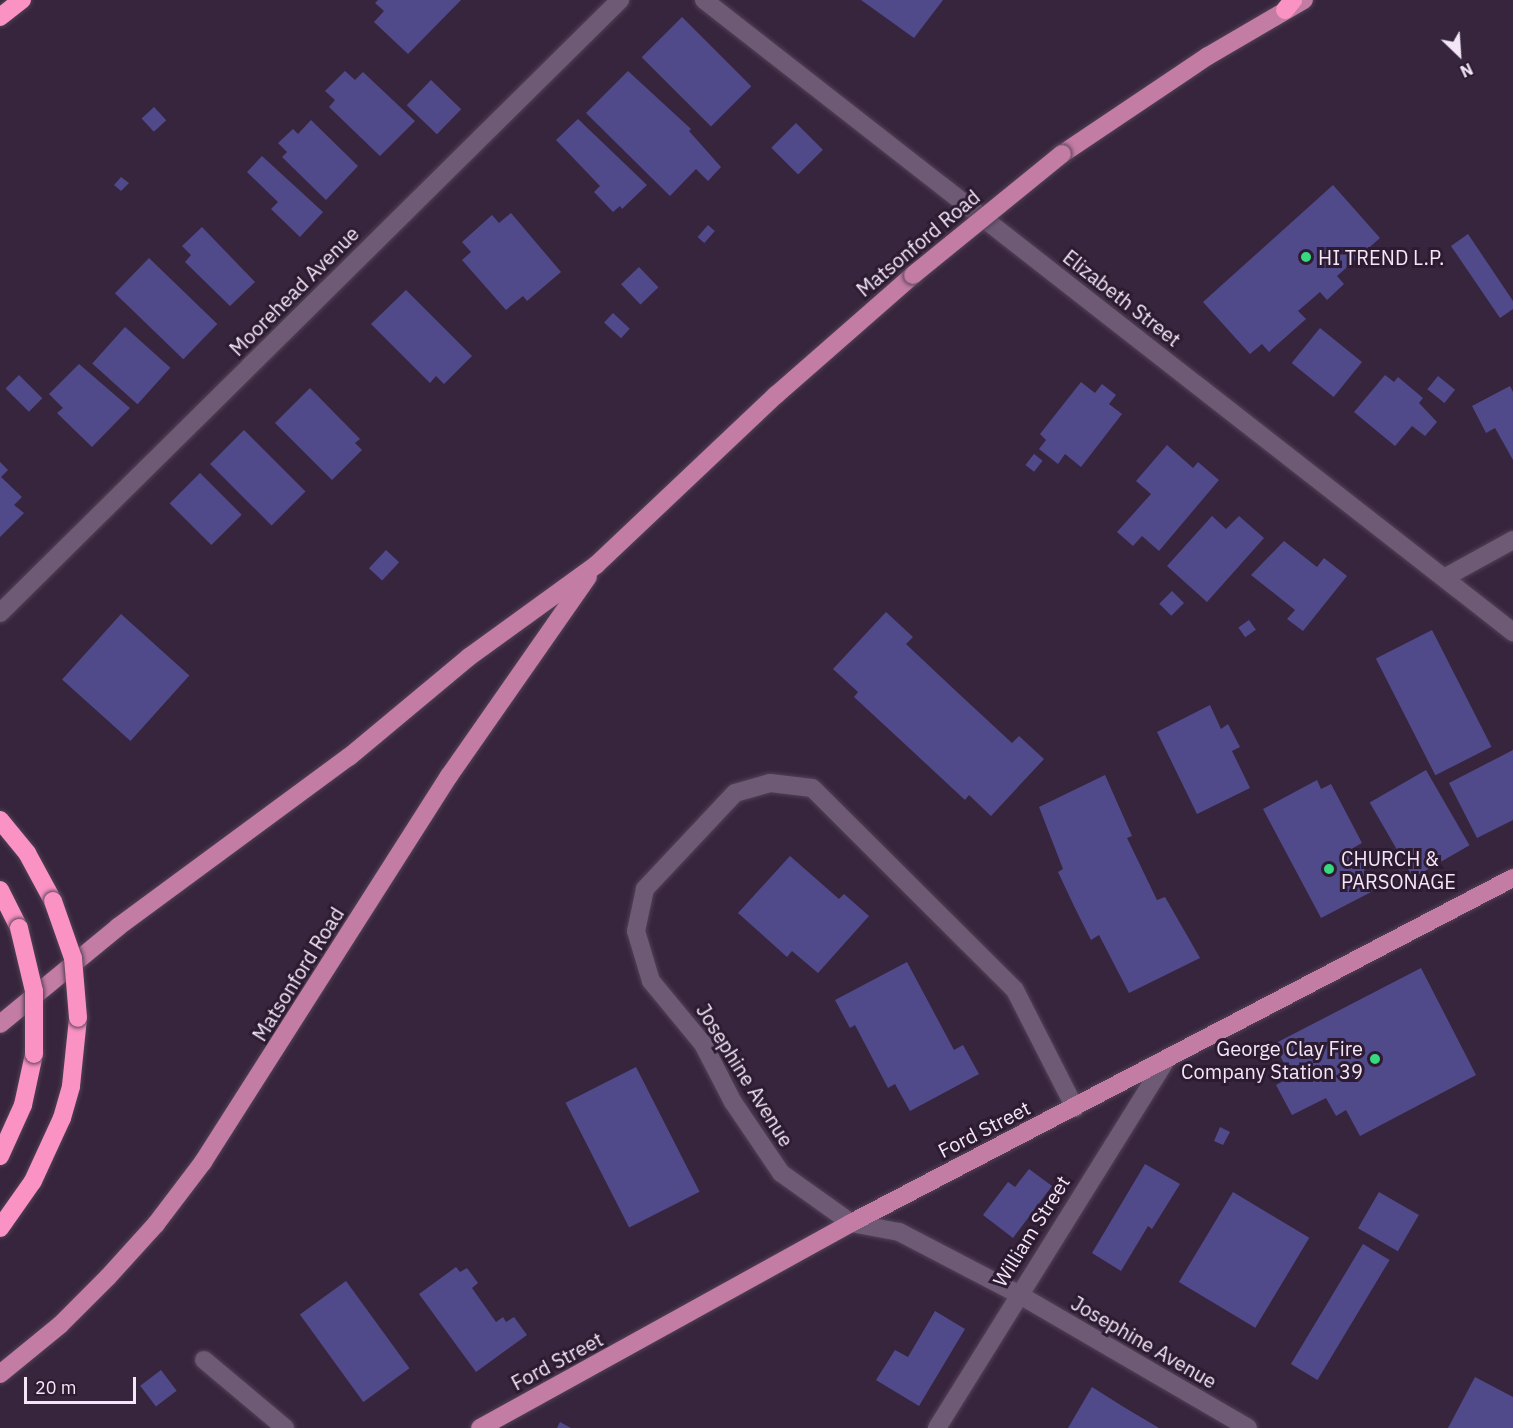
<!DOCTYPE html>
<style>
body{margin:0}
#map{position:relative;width:1513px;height:1428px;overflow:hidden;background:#37253d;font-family:"IBM Plex Sans",sans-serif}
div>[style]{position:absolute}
.building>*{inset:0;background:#504a8b;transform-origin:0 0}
.roads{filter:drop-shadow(0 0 2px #514156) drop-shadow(0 0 2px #514156)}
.minor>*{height:18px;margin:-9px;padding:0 9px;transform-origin:9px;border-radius:9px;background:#6e5a75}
.major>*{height:18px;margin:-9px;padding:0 9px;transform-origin:9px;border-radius:9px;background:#c37ca4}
.highway>*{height:18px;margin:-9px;padding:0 9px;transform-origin:9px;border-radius:9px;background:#fb92c4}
.bridges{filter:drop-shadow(0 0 2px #514156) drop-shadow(0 0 2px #514156)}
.major-bridge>*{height:18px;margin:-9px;padding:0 9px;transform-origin:9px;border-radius:9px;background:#c37ca4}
.highway-bridge>*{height:18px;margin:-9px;padding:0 9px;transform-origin:9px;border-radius:9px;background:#fb92c4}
.dots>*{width:16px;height:16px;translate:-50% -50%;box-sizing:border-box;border:3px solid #2d1b32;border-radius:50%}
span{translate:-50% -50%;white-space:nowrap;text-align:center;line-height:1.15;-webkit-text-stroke:6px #2d1b32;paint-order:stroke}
.street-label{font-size:20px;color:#f3e7f7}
.poi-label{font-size:20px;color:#f3e7f7}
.left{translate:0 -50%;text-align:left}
.right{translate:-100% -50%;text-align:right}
.north{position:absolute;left:1429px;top:24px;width:60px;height:60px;-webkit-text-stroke:4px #2d1b32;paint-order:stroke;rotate:155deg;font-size:16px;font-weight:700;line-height:24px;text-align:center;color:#f3e7f7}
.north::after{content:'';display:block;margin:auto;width:21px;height:27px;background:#f3e7f7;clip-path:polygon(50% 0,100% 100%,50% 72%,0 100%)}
.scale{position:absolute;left:24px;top:1377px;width:112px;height:27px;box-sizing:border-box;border:3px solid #f3e7f7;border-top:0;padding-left:8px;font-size:18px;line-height:21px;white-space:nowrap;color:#f3e7f7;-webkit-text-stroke:4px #2d1b32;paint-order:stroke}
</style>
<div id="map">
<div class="building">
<div style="clip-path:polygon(378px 0,461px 0,408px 54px,374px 22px,384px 11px,375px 3px)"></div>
<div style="clip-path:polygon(861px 0,943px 0,914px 38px)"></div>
<div style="left:682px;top:17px;width:98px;height:57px;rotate:45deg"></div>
<div style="clip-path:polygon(345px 71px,355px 80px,363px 72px,415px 121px,380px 156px,329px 107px,335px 100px,325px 91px)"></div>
<div style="clip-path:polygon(628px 71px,691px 129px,689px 131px,721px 167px,708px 181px,696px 169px,670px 196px,586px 113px)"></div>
<div style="left:431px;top:80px;width:42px;height:35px;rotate:44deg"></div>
<div style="left:154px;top:107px;width:18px;height:17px;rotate:47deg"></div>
<div style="clip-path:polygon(578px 119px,647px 185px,622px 209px,620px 206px,613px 212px,594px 192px,600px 186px,556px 140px)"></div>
<div style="clip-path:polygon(311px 120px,358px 166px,326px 200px,282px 157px,287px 152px,278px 143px,293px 129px,298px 134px)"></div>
<div style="left:796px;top:123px;width:38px;height:35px;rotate:45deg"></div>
<div style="clip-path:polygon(262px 156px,323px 212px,300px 237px,271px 209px,278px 202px,247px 172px)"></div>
<div style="clip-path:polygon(121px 177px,129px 183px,121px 191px,114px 185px)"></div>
<div style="clip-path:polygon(1333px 185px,1380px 238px,1337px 276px,1344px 284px,1327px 300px,1320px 292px,1298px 311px,1306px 319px,1269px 352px,1262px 344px,1250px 354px,1203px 302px)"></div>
<div style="clip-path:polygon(511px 213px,561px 272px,527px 301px,523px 296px,506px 310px,462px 260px,471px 252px,462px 242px,492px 215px,499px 223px)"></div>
<div style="left:708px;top:225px;width:9px;height:16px;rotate:41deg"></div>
<div style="clip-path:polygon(202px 227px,255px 282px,230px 306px,185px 262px,191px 255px,182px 246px)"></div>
<div style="clip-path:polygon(1468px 234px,1513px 301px,1513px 309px,1500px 318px,1451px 246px)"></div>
<div style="left:149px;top:258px;width:95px;height:49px;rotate:44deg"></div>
<div style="left:639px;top:267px;width:28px;height:25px;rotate:46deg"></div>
<div style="clip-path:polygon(406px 290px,472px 356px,444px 384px,436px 376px,430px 383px,371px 324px)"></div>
<div style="left:613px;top:313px;width:23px;height:13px;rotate:43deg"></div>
<div style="left:125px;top:327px;width:61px;height:49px;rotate:42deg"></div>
<div style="left:1320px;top:328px;width:54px;height:45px;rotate:39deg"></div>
<div style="clip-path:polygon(79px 364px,130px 408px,92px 447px,57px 413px,63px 408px,49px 394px)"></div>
<div style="left:19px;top:375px;width:33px;height:19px;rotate:45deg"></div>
<div style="clip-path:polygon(1385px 375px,1394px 382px,1398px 377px,1423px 398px,1419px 403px,1437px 422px,1425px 436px,1412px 426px,1395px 446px,1354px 412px)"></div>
<div style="left:1438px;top:376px;width:22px;height:17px;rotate:39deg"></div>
<div style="clip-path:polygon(1081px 382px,1095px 393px,1102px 384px,1116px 395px,1109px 404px,1122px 414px,1081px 467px,1065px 454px,1058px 464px,1039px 449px,1046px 440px,1040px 434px)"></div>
<div style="clip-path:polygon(1510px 386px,1513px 392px,1513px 460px,1495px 428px,1486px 433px,1472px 406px)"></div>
<div style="clip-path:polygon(310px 388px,360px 439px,355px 443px,362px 450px,332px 480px,275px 423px)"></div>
<div style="left:244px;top:430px;width:87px;height:48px;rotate:45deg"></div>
<div style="clip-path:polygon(1167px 445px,1193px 468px,1198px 462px,1219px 480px,1159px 551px,1142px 536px,1133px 546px,1117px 532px,1151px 494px,1136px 481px)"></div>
<div style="left:1034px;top:454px;width:11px;height:14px;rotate:38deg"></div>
<div style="clip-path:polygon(0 462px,8px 470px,1px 477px,22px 497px,14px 505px,24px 513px,0 537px)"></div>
<div style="left:200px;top:473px;width:59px;height:43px;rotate:45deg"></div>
<div style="clip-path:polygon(1212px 516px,1226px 529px,1239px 516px,1264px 538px,1207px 602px,1167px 566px)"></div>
<div style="clip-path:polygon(1284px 541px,1317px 567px,1324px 558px,1347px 576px,1303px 631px,1287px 619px,1295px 610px,1251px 575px)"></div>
<div style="left:386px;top:550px;width:18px;height:25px;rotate:43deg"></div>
<div style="left:1172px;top:591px;width:17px;height:18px;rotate:45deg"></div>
<div style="clip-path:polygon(886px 612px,913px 637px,906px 644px,958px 693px,1012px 743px,1019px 736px,1044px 759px,991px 816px,969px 795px,965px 800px,908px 747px,854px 697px,858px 692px,833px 669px)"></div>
<div style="left:121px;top:614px;width:92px;height:88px;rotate:42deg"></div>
<div style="left:1249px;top:620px;width:12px;height:13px;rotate:55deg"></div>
<div style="left:1432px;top:630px;width:131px;height:63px;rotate:63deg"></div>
<div style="clip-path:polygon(1210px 705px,1221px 729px,1228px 724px,1240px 747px,1232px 751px,1250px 788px,1197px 814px,1157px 732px)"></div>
<div style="clip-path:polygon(1513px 750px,1513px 820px,1477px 838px,1449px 783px)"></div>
<div style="left:1426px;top:770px;width:87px;height:65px;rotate:60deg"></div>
<div style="clip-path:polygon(1105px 775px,1132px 836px,1127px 838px,1157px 900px,1165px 897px,1200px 958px,1129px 993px,1099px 935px,1091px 940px,1074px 906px,1058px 872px,1063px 869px,1039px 807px)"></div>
<div style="clip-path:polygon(1317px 780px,1321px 789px,1331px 784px,1362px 843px,1353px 848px,1375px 890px,1321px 918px,1263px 809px)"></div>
<div style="clip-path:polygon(790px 856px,839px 899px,844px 894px,869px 916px,818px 973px,792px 951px,787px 957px,738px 913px)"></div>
<div style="clip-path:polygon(907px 962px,954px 1050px,963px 1045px,979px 1074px,910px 1111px,895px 1084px,888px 1088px,855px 1025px,850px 1028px,835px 1000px)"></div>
<div style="clip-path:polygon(1421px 968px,1476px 1075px,1360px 1136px,1346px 1110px,1336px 1116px,1326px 1098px,1292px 1115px,1276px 1085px,1291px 1077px,1274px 1044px)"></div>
<div style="left:636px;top:1067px;width:140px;height:79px;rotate:63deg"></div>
<div style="clip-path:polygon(1220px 1127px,1230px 1132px,1223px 1145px,1214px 1141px)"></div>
<div style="clip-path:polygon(1145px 1164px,1180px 1184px,1152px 1229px,1148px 1226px,1121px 1271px,1092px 1253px)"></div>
<div style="clip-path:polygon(1029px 1169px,1052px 1186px,1013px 1238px,983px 1215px,1008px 1182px,1015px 1187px)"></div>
<div style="left:1233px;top:1192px;width:89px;height:105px;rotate:31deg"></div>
<div style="left:1379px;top:1192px;width:46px;height:42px;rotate:30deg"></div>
<div style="left:1363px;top:1244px;width:31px;height:140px;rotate:31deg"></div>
<div style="clip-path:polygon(456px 1267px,460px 1272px,467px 1268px,478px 1283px,472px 1288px,496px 1322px,503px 1317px,506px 1322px,514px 1317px,527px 1335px,476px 1372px,419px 1294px)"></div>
<div style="left:346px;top:1281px;width:108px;height:57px;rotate:54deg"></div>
<div style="clip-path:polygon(935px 1311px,965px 1329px,919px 1406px,876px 1380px,895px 1350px,908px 1357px)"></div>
<div style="left:161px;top:1370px;width:26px;height:26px;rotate:53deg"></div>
<div style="clip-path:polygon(1475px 1377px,1513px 1397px,1513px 1428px,1448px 1428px)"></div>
<div style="clip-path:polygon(1092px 1387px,1122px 1406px,1159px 1428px,1068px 1428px)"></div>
<div style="clip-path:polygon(560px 1422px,571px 1428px,557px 1428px)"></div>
</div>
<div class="roads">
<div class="minor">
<div style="left:704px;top:0;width:1027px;rotate:38deg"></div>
<div style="left:1444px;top:578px;width:79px;rotate:-28.8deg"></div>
<div style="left:0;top:613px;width:872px;rotate:-44.67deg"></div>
<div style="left:1075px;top:1108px;width:132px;rotate:-117deg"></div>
<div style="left:1015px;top:990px;width:286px;rotate:-135.1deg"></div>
<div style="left:812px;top:788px;width:42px;rotate:-173.2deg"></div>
<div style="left:770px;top:783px;width:36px;rotate:164deg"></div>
<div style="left:735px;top:793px;width:132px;rotate:133.2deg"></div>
<div style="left:645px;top:889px;width:43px;rotate:102.1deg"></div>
<div style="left:636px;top:931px;width:52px;rotate:73.3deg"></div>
<div style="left:651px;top:981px;width:82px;rotate:50.5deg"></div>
<div style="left:703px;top:1044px;width:65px;rotate:62.7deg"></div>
<div style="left:733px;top:1102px;width:86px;rotate:55.9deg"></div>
<div style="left:781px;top:1173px;width:86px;rotate:35.5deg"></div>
<div style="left:851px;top:1223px;width:49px;rotate:10.6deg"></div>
<div style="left:899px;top:1232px;width:134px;rotate:27.5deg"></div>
<div style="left:1018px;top:1294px;width:266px;rotate:30.2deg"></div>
<div style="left:204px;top:1360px;width:106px;rotate:40deg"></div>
<div style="left:937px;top:1428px;width:433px;rotate:-58.1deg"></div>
</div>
<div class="major">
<div style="left:1062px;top:154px;width:176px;rotate:-33.9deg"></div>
<div style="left:1208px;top:56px;width:111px;rotate:-30.3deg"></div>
<div style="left:0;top:1024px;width:153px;rotate:-39.4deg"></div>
<div style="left:118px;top:927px;width:287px;rotate:-36.4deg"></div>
<div style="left:349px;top:757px;width:156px;rotate:-39.8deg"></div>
<div style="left:469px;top:657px;width:157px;rotate:-35.9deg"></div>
<div style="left:596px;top:565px;width:248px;rotate:-43.4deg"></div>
<div style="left:776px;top:395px;width:182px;rotate:-41.2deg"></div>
<div style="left:0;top:1374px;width:77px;rotate:-39.2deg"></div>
<div style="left:60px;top:1325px;width:68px;rotate:-45deg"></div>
<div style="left:108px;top:1277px;width:72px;rotate:-47.8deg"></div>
<div style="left:156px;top:1224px;width:78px;rotate:-52.8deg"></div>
<div style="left:203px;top:1162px;width:458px;rotate:-57.5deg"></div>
<div style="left:449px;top:776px;width:243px;rotate:-55.1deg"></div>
<div style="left:480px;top:1428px;width:424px;rotate:-28.9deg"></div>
<div style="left:851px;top:1223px;width:747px;rotate:-27.53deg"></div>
</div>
<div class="highway">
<div style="left:1285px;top:10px;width:13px;rotate:-51deg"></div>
<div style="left:0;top:17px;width:28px;rotate:-38deg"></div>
<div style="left:0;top:820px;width:43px;rotate:50.7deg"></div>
<div style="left:27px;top:853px;width:55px;rotate:61.6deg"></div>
<div style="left:0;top:890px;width:42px;rotate:63.4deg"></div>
<div style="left:0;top:1156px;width:56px;rotate:-65.7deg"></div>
<div style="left:23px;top:1105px;width:52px;rotate:-77.8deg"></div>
<div style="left:0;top:1228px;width:57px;rotate:-54.9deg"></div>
<div style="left:33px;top:1181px;width:69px;rotate:-65.3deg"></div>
<div style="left:62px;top:1118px;width:33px;rotate:-74deg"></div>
<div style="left:71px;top:1086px;width:68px;rotate:-84.1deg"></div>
</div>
</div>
<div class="bridges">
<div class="major-bridge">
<div style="left:913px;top:275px;width:192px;rotate:-39.1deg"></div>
</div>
<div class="highway-bridge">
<div style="left:53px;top:901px;width:60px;rotate:70.7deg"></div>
<div style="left:73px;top:958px;width:60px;rotate:85.2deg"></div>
<div style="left:19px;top:928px;width:65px;rotate:76.6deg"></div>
<div style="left:34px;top:991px;width:63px;rotate:90deg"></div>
</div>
</div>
<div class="dots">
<div style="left:1306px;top:257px;background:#36d880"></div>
<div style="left:1329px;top:869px;background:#36d880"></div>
<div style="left:1375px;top:1059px;background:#36d880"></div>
</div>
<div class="street-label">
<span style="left:918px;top:243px;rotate:-40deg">Matsonford Road</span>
<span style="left:294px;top:291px;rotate:-45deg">Moorehead Avenue</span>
<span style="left:1122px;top:298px;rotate:38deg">Elizabeth Street</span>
<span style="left:298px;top:974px;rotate:-58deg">Matsonford Road</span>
<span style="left:745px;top:1075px;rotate:58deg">Josephine Avenue</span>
<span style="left:984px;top:1129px;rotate:-27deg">Ford Street</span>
<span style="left:1031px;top:1231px;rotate:-58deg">William Street</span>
<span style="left:1144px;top:1342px;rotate:30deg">Josephine Avenue</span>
<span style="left:557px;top:1361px;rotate:-28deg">Ford Street</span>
</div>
<div class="poi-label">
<span class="left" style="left:1318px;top:257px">HI TREND L.P.</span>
<span class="left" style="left:1341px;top:870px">CHURCH &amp;<br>PARSONAGE</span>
<span class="right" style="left:1363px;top:1060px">George Clay Fire<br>Company Station 39</span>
</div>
<div class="north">N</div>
<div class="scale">20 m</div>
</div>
